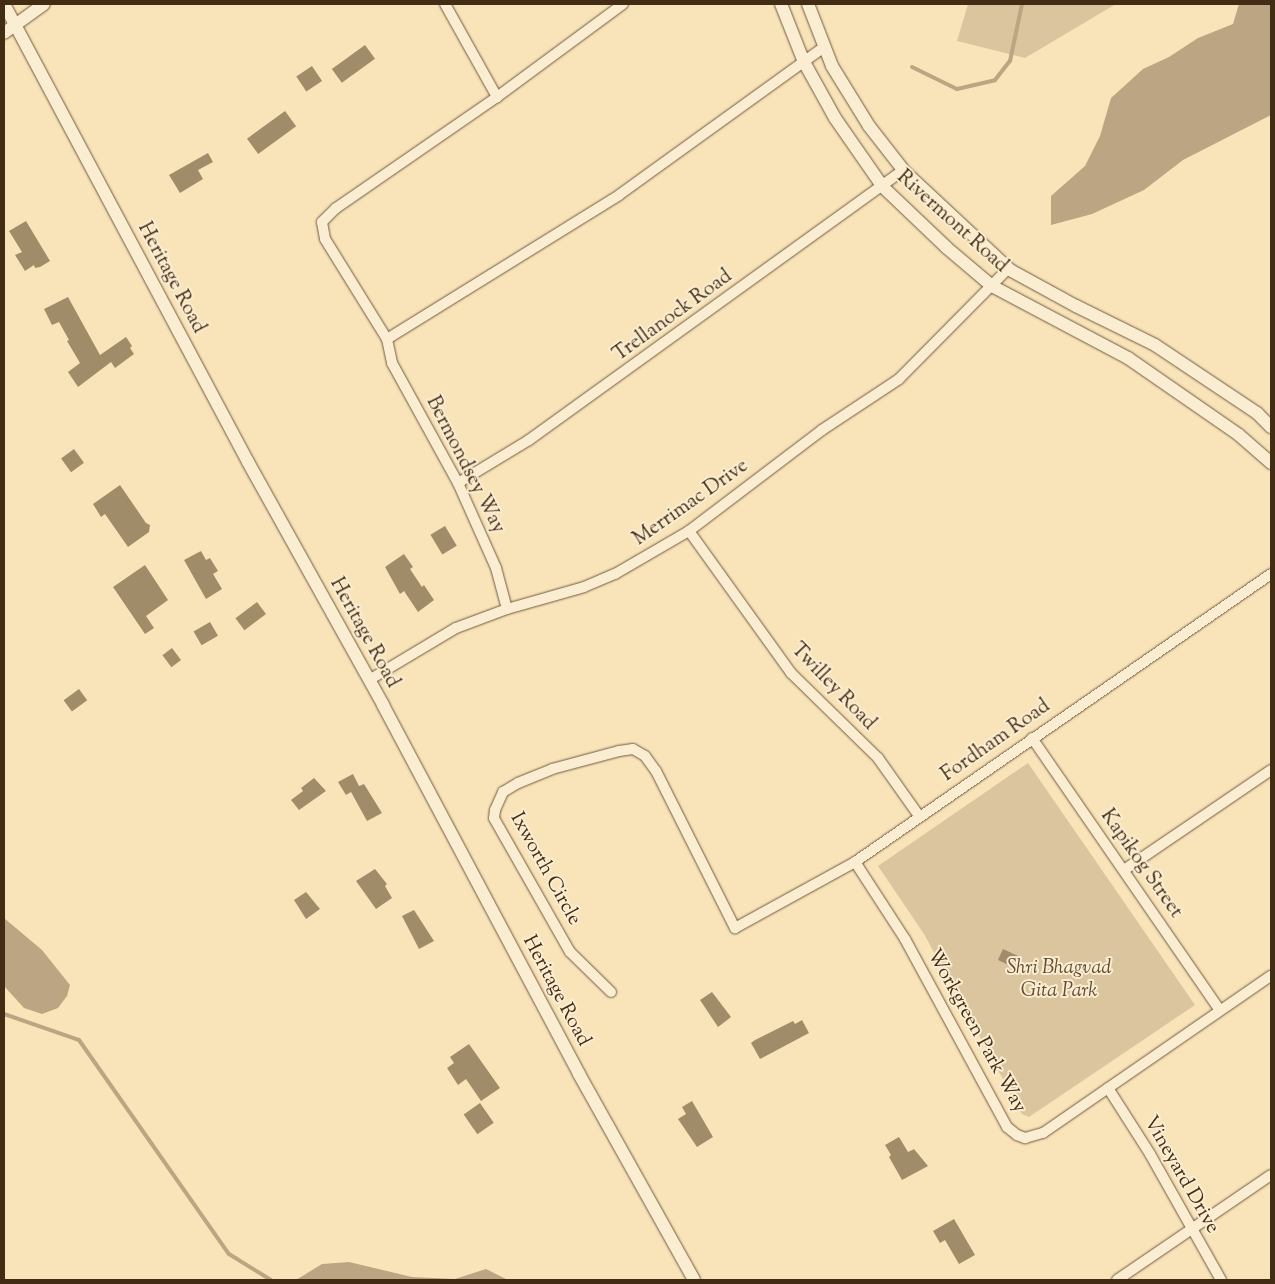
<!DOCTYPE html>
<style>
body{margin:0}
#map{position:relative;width:1275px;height:1284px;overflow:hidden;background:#f9e4ba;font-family:"Sorts Mill Goudy",serif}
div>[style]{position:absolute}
.green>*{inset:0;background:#dac59e}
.water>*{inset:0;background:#bba582}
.stream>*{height:4px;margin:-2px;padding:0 2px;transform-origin:2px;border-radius:2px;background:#bba582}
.building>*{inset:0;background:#a18c6a;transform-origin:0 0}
.roads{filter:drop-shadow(0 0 1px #705a3e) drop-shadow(0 0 1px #705a3e)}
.minor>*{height:10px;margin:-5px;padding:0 5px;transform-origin:5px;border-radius:5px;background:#fbedd2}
.tertiary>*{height:12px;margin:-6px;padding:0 6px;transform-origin:6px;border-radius:6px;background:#fbedd2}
span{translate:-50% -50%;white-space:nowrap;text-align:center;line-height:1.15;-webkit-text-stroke:4px #fbedd2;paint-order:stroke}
.street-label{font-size:20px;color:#422c14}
.park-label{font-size:20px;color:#604b30;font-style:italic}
.frame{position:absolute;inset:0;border:5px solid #422c14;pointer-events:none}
</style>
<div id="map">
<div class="green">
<div style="clip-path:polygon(968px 4px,1116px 4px,1025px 58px,957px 41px)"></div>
<div style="clip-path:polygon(1028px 763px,1195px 1005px,1029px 1117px,1022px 1114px,924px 934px,878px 866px)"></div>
</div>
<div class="water">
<div style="clip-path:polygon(1239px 4px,1271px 4px,1271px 115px,1183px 160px,1144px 190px,1092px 214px,1051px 225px,1051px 196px,1085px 166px,1100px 136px,1111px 98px,1143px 69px,1169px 57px,1198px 38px,1233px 24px)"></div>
<div style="clip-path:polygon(4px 918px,42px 950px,70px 985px,67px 996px,58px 1008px,42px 1014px,24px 1008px,4px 986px)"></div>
<div style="clip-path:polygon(349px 1262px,412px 1277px,455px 1279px,486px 1269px,508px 1280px,296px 1280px,322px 1264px)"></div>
</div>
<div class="stream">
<div style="left:912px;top:67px;width:50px;rotate:26.1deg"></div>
<div style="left:957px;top:89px;width:39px;rotate:-13deg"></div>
<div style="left:995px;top:80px;width:24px;rotate:-52deg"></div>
<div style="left:1010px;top:61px;width:58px;rotate:-78.1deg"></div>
<div style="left:4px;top:1014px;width:79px;rotate:19.1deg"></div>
<div style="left:79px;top:1040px;width:261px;rotate:55deg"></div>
<div style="left:229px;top:1254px;width:49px;rotate:31.8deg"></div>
</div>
<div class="building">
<div style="left:365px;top:45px;width:17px;height:41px;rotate:54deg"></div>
<div style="left:312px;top:66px;width:18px;height:19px;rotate:56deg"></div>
<div style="left:285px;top:111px;width:19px;height:47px;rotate:54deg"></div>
<div style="clip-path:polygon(208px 153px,213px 162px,198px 170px,203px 179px,180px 193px,169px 175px)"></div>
<div style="clip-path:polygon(26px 221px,50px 261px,40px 267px,35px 268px,34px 265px,25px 271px,15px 255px,22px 252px,9px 231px)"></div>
<div style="clip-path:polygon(68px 297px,100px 355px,126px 337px,132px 346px,130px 348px,134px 354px,115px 368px,111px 362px,78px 387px,68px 372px,80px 363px,67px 341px,69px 340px,59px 322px,52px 325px,44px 309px)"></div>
<div style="left:74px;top:449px;width:17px;height:16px;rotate:54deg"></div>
<div style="clip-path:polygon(120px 485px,146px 523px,150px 525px,149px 532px,128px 547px,105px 514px,101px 517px,93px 504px)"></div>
<div style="left:445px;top:526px;width:23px;height:17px;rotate:59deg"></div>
<div style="clip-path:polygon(201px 551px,206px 560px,210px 558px,218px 571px,213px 574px,222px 589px,206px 599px,184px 560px)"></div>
<div style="clip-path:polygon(404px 554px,413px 567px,410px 569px,422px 587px,424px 585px,434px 600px,418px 612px,404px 591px,400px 594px,385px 567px)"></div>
<div style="clip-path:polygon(145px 565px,168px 600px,146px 616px,154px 628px,145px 634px,113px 587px)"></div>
<div style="left:257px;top:602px;width:15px;height:27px;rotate:53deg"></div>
<div style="left:210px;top:622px;width:16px;height:19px;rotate:60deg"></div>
<div style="left:172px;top:648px;width:15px;height:12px;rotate:53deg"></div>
<div style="left:79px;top:689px;width:14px;height:19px;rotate:54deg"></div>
<div style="clip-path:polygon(353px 774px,359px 786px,364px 784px,382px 813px,367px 821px,351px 792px,346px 795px,338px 782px)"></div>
<div style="clip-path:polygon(314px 778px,326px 791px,299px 810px,291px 800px,303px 791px,301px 788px)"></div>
<div style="clip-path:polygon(375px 869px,387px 884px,385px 886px,392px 898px,376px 909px,356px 881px)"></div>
<div style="clip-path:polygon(306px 892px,320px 909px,306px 919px,294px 900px)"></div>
<div style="clip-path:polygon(414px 910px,434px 941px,419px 949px,402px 916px)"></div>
<div style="left:1003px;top:949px;width:19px;height:12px;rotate:25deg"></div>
<div style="clip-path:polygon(712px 992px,731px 1017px,718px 1027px,700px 1000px)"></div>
<div style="clip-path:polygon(802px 1020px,809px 1033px,760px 1059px,751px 1043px,755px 1040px,793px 1021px,795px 1024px)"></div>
<div style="clip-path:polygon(469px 1044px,500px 1088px,481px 1101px,466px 1079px,458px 1085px,447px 1068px,454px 1063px,450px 1057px)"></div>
<div style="clip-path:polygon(692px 1101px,713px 1137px,697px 1147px,678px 1119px,686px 1114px,682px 1107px)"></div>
<div style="left:480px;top:1103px;width:24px;height:20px;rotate:55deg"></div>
<div style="clip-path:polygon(899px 1137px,908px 1152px,914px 1149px,928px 1166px,902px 1180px,889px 1157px,891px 1155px,885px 1145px)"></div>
<div style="clip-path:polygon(954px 1219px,975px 1255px,959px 1264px,945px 1240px,940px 1243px,933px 1231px)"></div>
</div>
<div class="roads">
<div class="minor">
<div style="left:445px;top:4px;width:107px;rotate:60.8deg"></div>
<div style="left:623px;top:4px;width:157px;rotate:143.6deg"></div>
<div style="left:497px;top:97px;width:196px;rotate:145.4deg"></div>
<div style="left:336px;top:208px;width:20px;rotate:135deg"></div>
<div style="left:322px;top:222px;width:17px;rotate:80deg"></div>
<div style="left:325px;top:239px;width:118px;rotate:58.2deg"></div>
<div style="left:387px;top:339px;width:273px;rotate:-31.8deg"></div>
<div style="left:619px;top:195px;width:251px;rotate:-35.8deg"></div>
<div style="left:387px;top:339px;width:25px;rotate:78deg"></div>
<div style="left:392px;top:363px;width:137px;rotate:61.2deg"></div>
<div style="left:458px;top:483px;width:93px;rotate:65.9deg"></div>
<div style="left:496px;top:568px;width:42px;rotate:75deg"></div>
<div style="left:458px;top:483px;width:83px;rotate:-31.2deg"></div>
<div style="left:529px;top:440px;width:462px;rotate:-35.8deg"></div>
<div style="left:689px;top:531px;width:175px;rotate:54.3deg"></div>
<div style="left:791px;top:673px;width:122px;rotate:44.3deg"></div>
<div style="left:878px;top:758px;width:71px;rotate:54.7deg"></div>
<div style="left:369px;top:680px;width:101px;rotate:-30.9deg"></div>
<div style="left:456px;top:628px;width:54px;rotate:-20.4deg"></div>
<div style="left:507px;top:609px;width:80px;rotate:-15.9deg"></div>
<div style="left:584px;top:587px;width:34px;rotate:-23deg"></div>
<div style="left:615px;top:574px;width:86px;rotate:-30.2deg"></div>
<div style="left:689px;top:531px;width:167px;rotate:-37.2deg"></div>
<div style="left:822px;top:430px;width:92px;rotate:-33.5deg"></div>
<div style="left:899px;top:379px;width:156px;rotate:-45.3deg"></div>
<div style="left:1032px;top:738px;width:331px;rotate:55.4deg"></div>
<div style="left:855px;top:862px;width:92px;rotate:57deg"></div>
<div style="left:905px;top:939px;width:214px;rotate:61.5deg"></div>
<div style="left:1007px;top:1127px;width:13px;rotate:39deg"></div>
<div style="left:1017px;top:1135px;width:9px;rotate:21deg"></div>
<div style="left:1025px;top:1138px;width:19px;rotate:-16deg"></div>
<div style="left:1043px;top:1133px;width:277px;rotate:-34.6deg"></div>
<div style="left:1124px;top:870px;width:178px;rotate:-34.2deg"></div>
<div style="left:611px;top:992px;width:57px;rotate:-135.7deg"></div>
<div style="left:570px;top:952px;width:154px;rotate:-119.6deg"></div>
<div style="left:494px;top:818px;width:8px;rotate:-83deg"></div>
<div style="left:495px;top:810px;width:20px;rotate:-66deg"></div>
<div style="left:503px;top:792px;width:17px;rotate:-31deg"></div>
<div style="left:518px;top:783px;width:37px;rotate:-22deg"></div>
<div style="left:552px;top:769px;width:69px;rotate:-15deg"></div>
<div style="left:619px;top:751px;width:14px;rotate:-8deg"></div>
<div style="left:633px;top:749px;width:14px;rotate:30deg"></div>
<div style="left:645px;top:756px;width:19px;rotate:54deg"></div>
<div style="left:656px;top:771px;width:176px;rotate:63.3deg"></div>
<div style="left:735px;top:928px;width:137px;rotate:-28.8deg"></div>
<div style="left:855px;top:862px;width:506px;rotate:-34.7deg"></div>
<div style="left:1108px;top:1088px;width:78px;rotate:57.5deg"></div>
<div style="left:1150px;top:1154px;width:145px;rotate:60.6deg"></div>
<div style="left:1117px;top:1280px;width:186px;rotate:-34.3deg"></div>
</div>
<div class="tertiary">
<div style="left:4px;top:4px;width:519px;rotate:61.95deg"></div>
<div style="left:248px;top:462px;width:278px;rotate:60.9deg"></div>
<div style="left:383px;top:705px;width:418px;rotate:62deg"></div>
<div style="left:579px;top:1074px;width:236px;rotate:60.8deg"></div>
<div style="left:781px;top:4px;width:62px;rotate:68.4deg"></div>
<div style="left:804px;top:62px;width:64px;rotate:61deg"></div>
<div style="left:835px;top:118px;width:84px;rotate:55.2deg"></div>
<div style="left:883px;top:187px;width:88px;rotate:43.6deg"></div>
<div style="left:947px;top:248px;width:59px;rotate:40.2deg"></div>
<div style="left:992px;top:286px;width:154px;rotate:27.9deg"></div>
<div style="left:1128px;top:358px;width:135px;rotate:34.7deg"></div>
<div style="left:1239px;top:435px;width:43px;rotate:41.2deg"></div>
<div style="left:808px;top:4px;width:66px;rotate:68.8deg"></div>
<div style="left:832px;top:66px;width:70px;rotate:58.3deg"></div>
<div style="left:869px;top:126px;width:58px;rotate:52deg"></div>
<div style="left:905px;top:172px;width:144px;rotate:43deg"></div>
<div style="left:1010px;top:270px;width:75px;rotate:28.6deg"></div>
<div style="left:1076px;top:306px;width:88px;rotate:26.3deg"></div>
<div style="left:1155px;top:345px;width:123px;rotate:33.7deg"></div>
<div style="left:1257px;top:413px;width:20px;rotate:45deg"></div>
<div style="left:4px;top:33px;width:49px;rotate:-35.9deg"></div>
</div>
</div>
<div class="street-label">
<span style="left:952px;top:222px;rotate:42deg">Rivermont Road</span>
<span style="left:171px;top:278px;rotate:62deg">Heritage Road</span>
<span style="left:673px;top:316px;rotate:-36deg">Trellanock Road</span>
<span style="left:465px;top:465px;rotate:63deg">Bermondsey Way</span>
<span style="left:691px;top:503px;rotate:-35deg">Merrimac Drive</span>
<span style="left:364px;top:633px;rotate:61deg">Heritage Road</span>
<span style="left:833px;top:687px;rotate:46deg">Twilley Road</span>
<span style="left:996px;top:741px;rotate:-35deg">Fordham Road</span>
<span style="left:1141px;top:864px;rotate:55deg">Kapikog Street</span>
<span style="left:545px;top:869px;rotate:61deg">Ixworth Circle</span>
<span style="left:556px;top:991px;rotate:62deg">Heritage Road</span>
<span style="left:976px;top:1031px;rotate:61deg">Workgreen Park Way</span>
<span style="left:1181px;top:1175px;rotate:60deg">Vineyard Drive</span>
</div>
<div class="park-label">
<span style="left:1059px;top:980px">Shri Bhagvad<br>Gita Park</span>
</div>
<div class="frame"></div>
</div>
